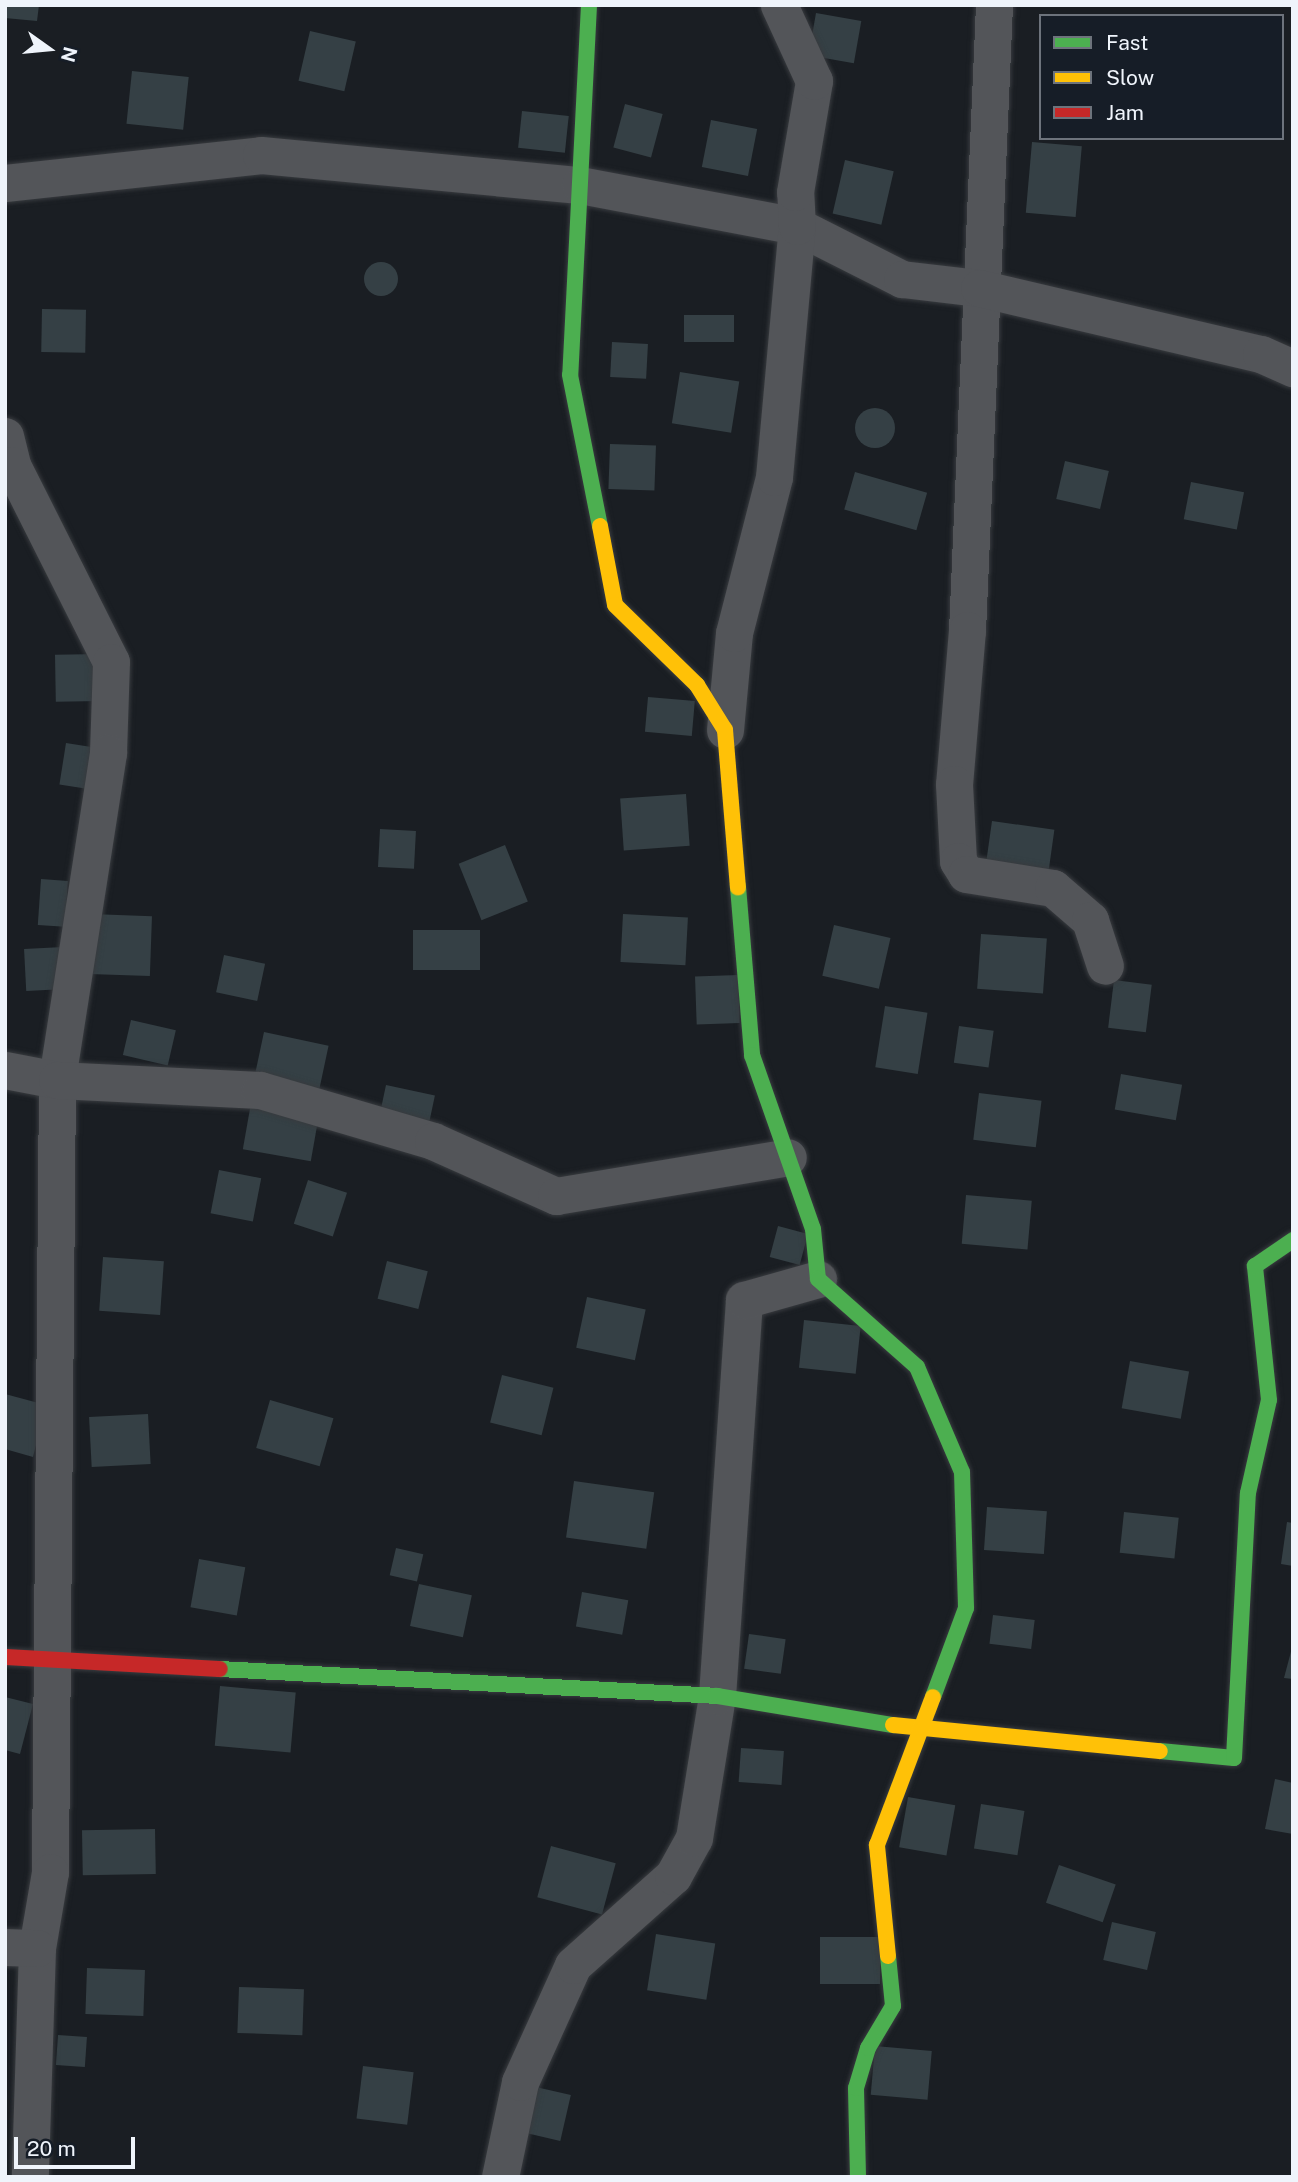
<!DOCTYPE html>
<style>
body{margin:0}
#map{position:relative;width:1298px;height:2182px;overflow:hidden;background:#1a1e23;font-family:"Public Sans",sans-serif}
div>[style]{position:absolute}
.building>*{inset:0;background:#354045;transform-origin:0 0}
.round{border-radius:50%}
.roads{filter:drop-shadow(0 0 2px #383b3f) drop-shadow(0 0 2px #383b3f)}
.street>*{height:37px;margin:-18.5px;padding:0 18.5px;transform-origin:18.5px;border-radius:18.5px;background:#535559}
.fast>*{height:16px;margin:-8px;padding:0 8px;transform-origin:8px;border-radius:8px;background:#4caf50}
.slow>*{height:16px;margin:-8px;padding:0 8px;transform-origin:8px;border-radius:8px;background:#ffc107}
.jam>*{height:16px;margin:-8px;padding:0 8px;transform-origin:8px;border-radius:8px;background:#c62828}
span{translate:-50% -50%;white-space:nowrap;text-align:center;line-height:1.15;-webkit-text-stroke:6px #161d27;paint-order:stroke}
.frame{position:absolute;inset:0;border:7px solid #eff4fb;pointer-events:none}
.legend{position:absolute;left:1039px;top:14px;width:245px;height:126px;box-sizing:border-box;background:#161d27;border:2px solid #6d737c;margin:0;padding:9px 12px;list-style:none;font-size:21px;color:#eff4fb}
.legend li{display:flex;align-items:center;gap:14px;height:35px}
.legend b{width:35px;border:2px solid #6d737c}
.north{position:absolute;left:14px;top:14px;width:70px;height:70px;-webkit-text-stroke:5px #161d27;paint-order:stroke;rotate:105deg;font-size:19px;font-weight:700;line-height:28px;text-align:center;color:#eff4fb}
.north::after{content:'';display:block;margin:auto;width:24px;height:32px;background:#eff4fb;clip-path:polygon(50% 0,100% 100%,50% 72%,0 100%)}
.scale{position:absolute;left:14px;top:2137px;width:121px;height:32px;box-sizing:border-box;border:4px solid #eff4fb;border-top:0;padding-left:9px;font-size:21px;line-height:24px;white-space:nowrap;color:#eff4fb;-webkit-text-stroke:5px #161d27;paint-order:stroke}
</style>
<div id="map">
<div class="building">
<div style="clip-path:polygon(5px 5px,39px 5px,37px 21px,5px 18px)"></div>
<div style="left:816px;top:13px;width:46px;height:43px;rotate:10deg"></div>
<div style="left:310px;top:31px;width:47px;height:51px;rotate:13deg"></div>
<div style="left:132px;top:71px;width:57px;height:53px;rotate:6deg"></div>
<div style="left:625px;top:104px;width:39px;height:45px;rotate:15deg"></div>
<div style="left:522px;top:111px;width:47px;height:37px;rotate:6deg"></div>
<div style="left:711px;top:120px;width:47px;height:48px;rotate:11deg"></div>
<div style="left:1032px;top:142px;width:50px;height:71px;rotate:5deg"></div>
<div style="left:845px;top:160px;width:50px;height:55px;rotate:13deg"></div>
<div class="round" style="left:364px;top:262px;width:34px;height:34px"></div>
<div style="left:42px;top:309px;width:44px;height:43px;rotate:1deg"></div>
<div style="left:734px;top:315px;width:27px;height:50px;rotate:90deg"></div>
<div style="left:612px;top:342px;width:36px;height:35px;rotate:3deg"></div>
<div style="left:680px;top:372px;width:60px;height:52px;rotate:9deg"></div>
<div class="round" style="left:855px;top:408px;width:40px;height:40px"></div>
<div style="left:610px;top:444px;width:46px;height:45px;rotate:2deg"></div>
<div style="left:1065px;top:461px;width:45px;height:39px;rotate:13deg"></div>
<div style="left:855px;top:472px;width:75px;height:39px;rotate:16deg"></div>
<div style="left:1191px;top:482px;width:54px;height:38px;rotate:11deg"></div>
<div style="left:100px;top:654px;width:47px;height:45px;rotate:89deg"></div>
<div style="left:648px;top:697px;width:47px;height:35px;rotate:5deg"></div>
<div style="left:66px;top:743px;width:37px;height:42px;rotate:9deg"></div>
<div style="left:686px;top:794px;width:52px;height:66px;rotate:86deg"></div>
<div style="left:992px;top:821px;width:63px;height:49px;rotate:8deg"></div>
<div style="left:380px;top:829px;width:36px;height:38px;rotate:3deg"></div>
<div style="left:505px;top:845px;width:61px;height:50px;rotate:68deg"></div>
<div style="left:41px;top:879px;width:27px;height:46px;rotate:4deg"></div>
<div style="left:91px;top:914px;width:61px;height:60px;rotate:2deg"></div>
<div style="left:623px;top:914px;width:65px;height:48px;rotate:3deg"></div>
<div style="left:834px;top:925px;width:58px;height:52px;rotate:13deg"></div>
<div style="left:480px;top:930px;width:40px;height:67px;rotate:90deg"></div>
<div style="left:981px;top:934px;width:66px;height:55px;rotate:4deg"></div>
<div style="left:63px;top:947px;width:42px;height:39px;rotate:87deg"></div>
<div style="left:224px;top:955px;width:42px;height:38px;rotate:12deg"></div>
<div style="left:738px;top:975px;width:48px;height:43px;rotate:88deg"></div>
<div style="left:1114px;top:980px;width:38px;height:48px;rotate:7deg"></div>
<div style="left:885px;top:1006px;width:43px;height:62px;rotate:9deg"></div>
<div style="left:131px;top:1020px;width:46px;height:36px;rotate:13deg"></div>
<div style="left:959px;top:1026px;width:35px;height:37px;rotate:8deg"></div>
<div style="left:264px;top:1032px;width:66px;height:47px;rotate:12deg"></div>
<div style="left:1121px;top:1074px;width:62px;height:36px;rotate:10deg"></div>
<div style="left:386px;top:1085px;width:50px;height:35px;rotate:12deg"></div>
<div style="left:979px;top:1093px;width:63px;height:47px;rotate:7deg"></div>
<div style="left:251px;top:1103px;width:69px;height:47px;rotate:10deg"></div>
<div style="left:219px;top:1170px;width:43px;height:44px;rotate:11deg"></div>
<div style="left:308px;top:1180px;width:41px;height:46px;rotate:18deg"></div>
<div style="left:966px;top:1195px;width:66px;height:49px;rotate:5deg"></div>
<div style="left:778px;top:1226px;width:31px;height:32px;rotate:15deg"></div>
<div style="left:103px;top:1257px;width:61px;height:54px;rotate:4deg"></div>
<div style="left:387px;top:1261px;width:42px;height:39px;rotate:14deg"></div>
<div style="left:587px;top:1297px;width:60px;height:52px;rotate:12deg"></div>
<div style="left:804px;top:1320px;width:57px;height:48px;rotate:6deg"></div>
<div style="left:1130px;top:1361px;width:60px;height:48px;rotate:10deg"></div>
<div style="left:502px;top:1375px;width:53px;height:49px;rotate:14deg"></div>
<div style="clip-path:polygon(5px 1394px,46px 1405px,33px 1457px,5px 1449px)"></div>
<div style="left:270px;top:1400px;width:66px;height:50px;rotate:16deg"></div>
<div style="left:148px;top:1414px;width:50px;height:59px;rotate:87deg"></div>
<div style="left:574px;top:1481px;width:81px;height:57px;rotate:8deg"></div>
<div style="left:987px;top:1507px;width:60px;height:43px;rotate:4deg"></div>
<div style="left:1124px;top:1512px;width:55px;height:41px;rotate:6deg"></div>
<div style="clip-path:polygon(1287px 1522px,1293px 1523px,1293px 1566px,1281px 1564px)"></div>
<div style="left:396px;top:1548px;width:28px;height:28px;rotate:13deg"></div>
<div style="left:199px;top:1559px;width:47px;height:49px;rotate:10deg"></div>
<div style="left:419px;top:1584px;width:54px;height:43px;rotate:12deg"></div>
<div style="left:582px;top:1592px;width:47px;height:35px;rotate:10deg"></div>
<div style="left:993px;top:1615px;width:42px;height:29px;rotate:7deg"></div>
<div style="left:749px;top:1634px;width:37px;height:35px;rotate:8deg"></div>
<div style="clip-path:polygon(1293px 1644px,1293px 1679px,1284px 1678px)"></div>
<div style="left:220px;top:1686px;width:76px;height:60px;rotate:5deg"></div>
<div style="clip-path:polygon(5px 1697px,33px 1704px,20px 1754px,5px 1750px)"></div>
<div style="left:741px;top:1748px;width:43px;height:34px;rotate:4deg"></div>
<div style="clip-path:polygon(1275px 1779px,1293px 1783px,1293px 1834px,1265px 1829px)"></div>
<div style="left:908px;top:1797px;width:48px;height:51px;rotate:10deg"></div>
<div style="left:981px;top:1804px;width:44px;height:45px;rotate:9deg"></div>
<div style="left:155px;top:1829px;width:45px;height:73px;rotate:89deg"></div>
<div style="left:551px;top:1846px;width:67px;height:53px;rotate:15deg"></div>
<div style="left:1059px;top:1865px;width:60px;height:40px;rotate:19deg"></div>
<div style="left:1112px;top:1922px;width:45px;height:39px;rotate:13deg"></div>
<div style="left:656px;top:1934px;width:60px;height:57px;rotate:9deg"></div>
<div style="left:820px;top:1937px;width:60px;height:47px"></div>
<div style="left:87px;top:1968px;width:58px;height:46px;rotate:2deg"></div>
<div style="left:239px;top:1987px;width:65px;height:46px;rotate:2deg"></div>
<div style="left:58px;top:2035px;width:29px;height:30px;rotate:4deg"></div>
<div style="left:875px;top:2046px;width:57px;height:49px;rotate:5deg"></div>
<div style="left:363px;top:2066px;width:51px;height:53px;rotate:7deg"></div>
<div style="left:527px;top:2085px;width:45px;height:47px;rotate:13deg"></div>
</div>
<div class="roads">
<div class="street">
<div style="left:994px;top:5px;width:626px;rotate:92.47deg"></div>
<div style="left:967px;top:630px;width:155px;rotate:94.8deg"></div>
<div style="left:954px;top:784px;width:77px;rotate:87deg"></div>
<div style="left:958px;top:861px;width:15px;rotate:58deg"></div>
<div style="left:966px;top:874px;width:88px;rotate:9.1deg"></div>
<div style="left:1053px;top:888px;width:49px;rotate:40.9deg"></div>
<div style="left:1090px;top:920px;width:48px;rotate:71.9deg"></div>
<div style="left:5px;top:183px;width:258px;rotate:-6.2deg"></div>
<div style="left:261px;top:155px;width:320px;rotate:5.4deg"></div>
<div style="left:580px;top:185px;width:221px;rotate:10.7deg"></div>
<div style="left:797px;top:226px;width:118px;rotate:26.8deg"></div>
<div style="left:902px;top:279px;width:78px;rotate:6.7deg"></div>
<div style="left:979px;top:288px;width:290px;rotate:13.2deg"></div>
<div style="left:1261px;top:354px;width:35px;rotate:24deg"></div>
<div style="left:5px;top:436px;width:30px;rotate:76deg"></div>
<div style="left:12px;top:465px;width:220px;rotate:63.3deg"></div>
<div style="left:111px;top:662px;width:91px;rotate:91.9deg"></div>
<div style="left:108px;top:753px;width:331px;rotate:98.9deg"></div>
<div style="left:57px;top:1080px;width:792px;rotate:90.51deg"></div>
<div style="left:50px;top:1872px;width:77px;rotate:99.7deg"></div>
<div style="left:37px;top:1948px;width:229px;rotate:91.8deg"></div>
<div style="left:725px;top:730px;width:97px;rotate:-84.7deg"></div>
<div style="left:734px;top:633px;width:161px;rotate:-75.6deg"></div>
<div style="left:774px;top:477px;width:252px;rotate:-84.8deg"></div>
<div style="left:797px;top:226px;width:34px;rotate:-93deg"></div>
<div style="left:795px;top:192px;width:113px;rotate:-80.3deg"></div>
<div style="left:814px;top:81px;width:84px;rotate:-114.7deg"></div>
<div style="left:5px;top:1070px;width:53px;rotate:10.9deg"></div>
<div style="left:57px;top:1080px;width:203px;rotate:2.8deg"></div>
<div style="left:260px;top:1090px;width:180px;rotate:16.4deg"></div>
<div style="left:433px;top:1141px;width:135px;rotate:24.1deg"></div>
<div style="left:556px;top:1196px;width:235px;rotate:-9.5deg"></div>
<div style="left:5px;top:1947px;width:32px;rotate:2deg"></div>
<div style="left:500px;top:2177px;width:97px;rotate:-78.1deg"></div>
<div style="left:520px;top:2082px;width:128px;rotate:-65.6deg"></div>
<div style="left:573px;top:1965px;width:134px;rotate:-41.7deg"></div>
<div style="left:673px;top:1876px;width:43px;rotate:-61.1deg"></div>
<div style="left:694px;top:1838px;width:144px;rotate:-80.8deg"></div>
<div style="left:717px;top:1696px;width:397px;rotate:-86.1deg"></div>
<div style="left:744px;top:1300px;width:77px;rotate:-15.8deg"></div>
</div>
<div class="fast">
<div style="left:589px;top:5px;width:370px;rotate:92.9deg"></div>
<div style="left:570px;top:375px;width:154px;rotate:78.8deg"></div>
<div style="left:738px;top:887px;width:169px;rotate:85.2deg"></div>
<div style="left:752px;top:1055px;width:184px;rotate:70.7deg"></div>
<div style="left:813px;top:1229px;width:50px;rotate:84.3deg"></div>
<div style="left:818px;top:1279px;width:132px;rotate:41.6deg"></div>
<div style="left:917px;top:1367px;width:114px;rotate:66.8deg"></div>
<div style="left:962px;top:1472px;width:136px;rotate:88.3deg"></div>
<div style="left:966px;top:1608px;width:95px;rotate:110.3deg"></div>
<div style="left:220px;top:1669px;width:498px;rotate:3.1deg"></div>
<div style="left:717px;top:1696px;width:178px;rotate:9.4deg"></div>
<div style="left:1160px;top:1751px;width:74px;rotate:5.4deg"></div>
<div style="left:1234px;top:1758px;width:265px;rotate:-87deg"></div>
<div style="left:1248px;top:1493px;width:95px;rotate:-77.3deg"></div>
<div style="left:1269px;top:1400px;width:135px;rotate:-96deg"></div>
<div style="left:1255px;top:1266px;width:46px;rotate:-34.4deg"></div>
<div style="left:858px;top:2177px;width:89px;rotate:-91.3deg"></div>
<div style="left:856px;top:2088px;width:42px;rotate:-73.3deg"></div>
<div style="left:868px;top:2048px;width:49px;rotate:-59.2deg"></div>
<div style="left:893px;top:2006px;width:50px;rotate:-95.7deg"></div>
</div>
<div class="slow">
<div style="left:600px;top:526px;width:80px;rotate:79.2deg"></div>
<div style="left:615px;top:605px;width:115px;rotate:44.3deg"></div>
<div style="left:697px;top:685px;width:53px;rotate:58.1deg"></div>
<div style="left:725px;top:730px;width:158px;rotate:85.3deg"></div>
<div style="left:893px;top:1725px;width:268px;rotate:5.6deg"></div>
<div style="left:888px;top:1956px;width:112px;rotate:-95.7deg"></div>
<div style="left:877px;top:1845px;width:158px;rotate:-69.3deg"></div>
</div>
<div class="jam">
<div style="left:5px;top:1657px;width:215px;rotate:3.2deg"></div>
</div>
</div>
<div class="frame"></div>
<ul class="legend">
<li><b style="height:9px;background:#4caf50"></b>Fast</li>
<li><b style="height:9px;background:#ffc107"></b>Slow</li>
<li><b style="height:9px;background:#c62828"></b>Jam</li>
</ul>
<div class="north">N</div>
<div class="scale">20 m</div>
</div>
